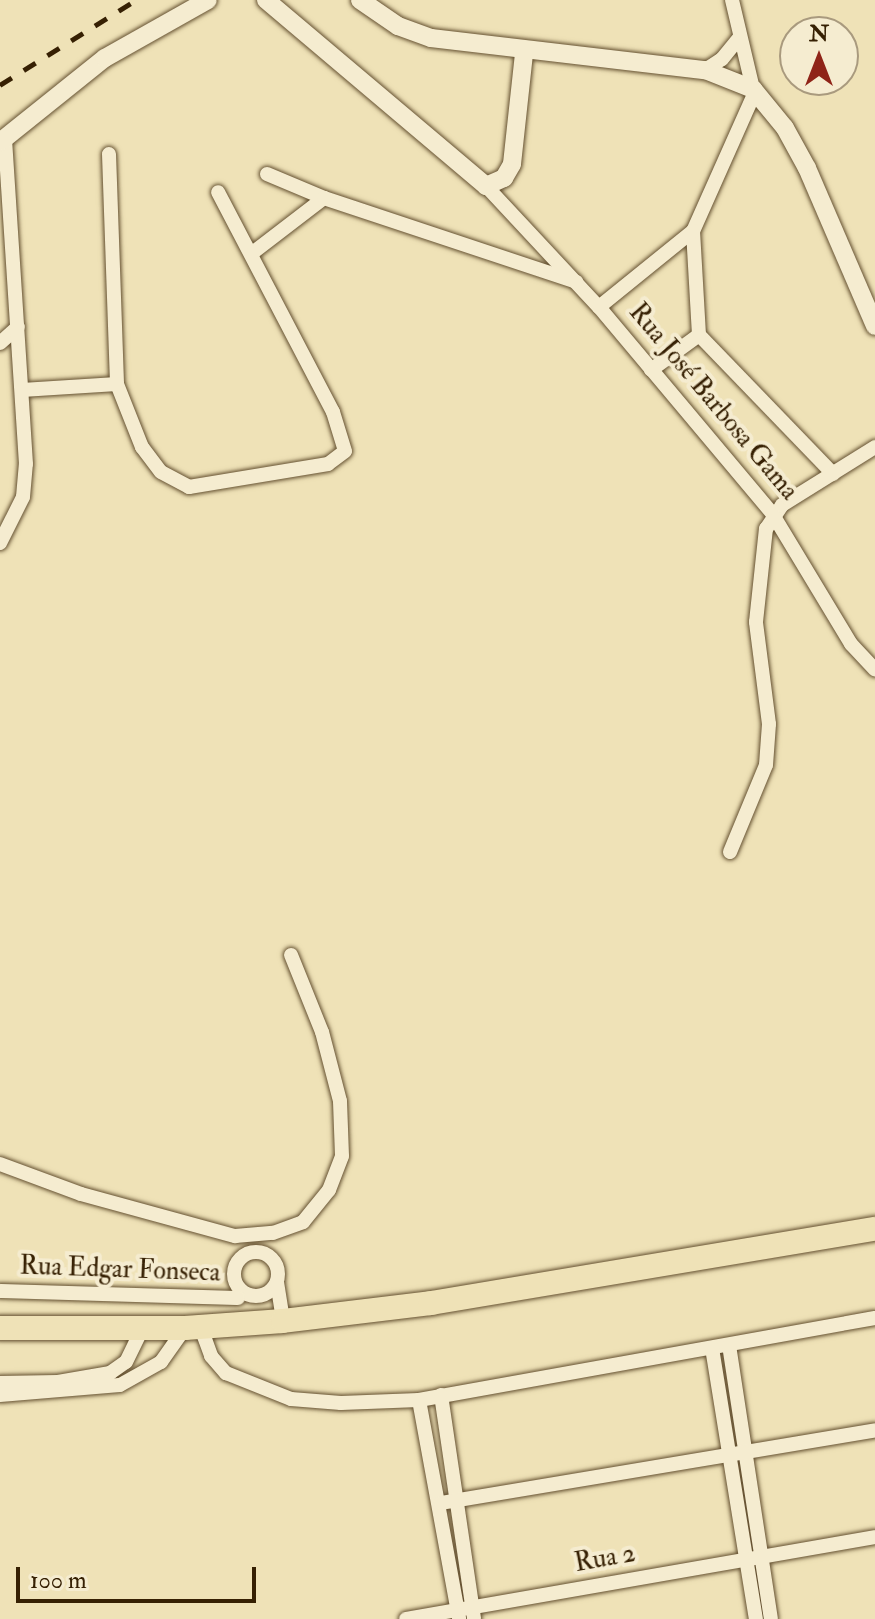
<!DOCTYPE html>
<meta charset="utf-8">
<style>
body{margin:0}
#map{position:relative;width:875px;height:1619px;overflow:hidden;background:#efe2b7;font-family:"IM FELL Double Pica",serif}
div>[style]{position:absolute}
.roads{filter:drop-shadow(0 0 2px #645030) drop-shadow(0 0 2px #645030)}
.minor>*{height:14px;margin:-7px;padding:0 7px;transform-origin:7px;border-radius:7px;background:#f5ecd0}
.minor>.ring{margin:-7px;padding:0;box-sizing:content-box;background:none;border:14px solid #f5ecd0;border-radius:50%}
.tertiary>*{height:18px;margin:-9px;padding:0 9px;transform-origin:9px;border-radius:9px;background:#f5ecd0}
.trunk>*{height:24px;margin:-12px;padding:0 12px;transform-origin:12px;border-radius:12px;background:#efe2b7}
.rail>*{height:5px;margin-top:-2.5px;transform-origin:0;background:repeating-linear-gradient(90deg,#362003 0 14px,transparent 0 28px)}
span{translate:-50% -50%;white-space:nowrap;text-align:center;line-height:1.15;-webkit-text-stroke:8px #f5ecd0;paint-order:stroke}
.street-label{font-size:26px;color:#362003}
.north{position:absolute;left:779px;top:16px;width:80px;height:80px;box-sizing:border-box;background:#f5ecd0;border:2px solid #a99a7e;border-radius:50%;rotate:0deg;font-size:22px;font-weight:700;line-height:32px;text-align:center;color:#362003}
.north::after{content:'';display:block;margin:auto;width:28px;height:36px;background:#8f2418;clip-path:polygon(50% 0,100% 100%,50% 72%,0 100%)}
.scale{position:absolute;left:16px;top:1567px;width:240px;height:36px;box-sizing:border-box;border:4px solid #362003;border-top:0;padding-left:10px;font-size:24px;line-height:28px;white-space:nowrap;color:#362003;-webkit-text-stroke:6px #f5ecd0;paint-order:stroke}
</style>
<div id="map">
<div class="roads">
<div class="minor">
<div style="left:732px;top:0;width:91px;rotate:76.7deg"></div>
<div style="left:705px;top:70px;width:20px;rotate:-33deg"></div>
<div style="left:722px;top:59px;width:26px;rotate:-51deg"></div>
<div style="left:755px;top:92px;width:152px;rotate:114deg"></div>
<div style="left:693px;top:231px;width:104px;rotate:86.7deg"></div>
<div style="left:699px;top:335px;width:193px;rotate:46deg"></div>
<div style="left:109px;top:154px;width:230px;rotate:88deg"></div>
<div style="left:117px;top:384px;width:68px;rotate:68.4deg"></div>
<div style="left:142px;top:447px;width:31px;rotate:53deg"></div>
<div style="left:161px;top:472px;width:32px;rotate:28deg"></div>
<div style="left:189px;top:487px;width:141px;rotate:-9.4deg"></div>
<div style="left:328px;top:464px;width:21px;rotate:-37deg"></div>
<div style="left:345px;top:451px;width:41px;rotate:-107.1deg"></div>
<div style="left:333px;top:412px;width:248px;rotate:-117.6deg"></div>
<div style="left:267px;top:174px;width:62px;rotate:22.8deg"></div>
<div style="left:486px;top:186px;width:166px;rotate:47deg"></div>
<div style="left:599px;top:307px;width:269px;rotate:50deg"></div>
<div style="left:772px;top:513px;width:153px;rotate:58.9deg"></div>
<div style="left:851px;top:644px;width:35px;rotate:47deg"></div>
<div style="left:251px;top:254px;width:92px;rotate:-37.5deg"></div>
<div style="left:324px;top:198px;width:266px;rotate:18.4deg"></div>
<div style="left:599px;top:307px;width:121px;rotate:-39deg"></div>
<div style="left:0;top:343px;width:24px;rotate:-42deg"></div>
<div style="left:651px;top:370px;width:59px;rotate:-36.1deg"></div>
<div style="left:22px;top:390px;width:95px;rotate:-3.6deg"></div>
<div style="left:0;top:543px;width:51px;rotate:-63.4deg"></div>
<div style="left:23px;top:497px;width:33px;rotate:-85deg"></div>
<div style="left:26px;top:464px;width:327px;rotate:-93.7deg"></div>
<div style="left:730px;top:852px;width:94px;rotate:-67.5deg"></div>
<div style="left:766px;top:765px;width:41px;rotate:-85.8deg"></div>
<div style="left:769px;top:724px;width:103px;rotate:-97.3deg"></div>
<div style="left:756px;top:622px;width:94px;rotate:-83.9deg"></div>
<div style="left:766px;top:529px;width:29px;rotate:-56deg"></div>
<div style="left:782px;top:505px;width:110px;rotate:-31.9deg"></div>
<div style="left:0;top:1164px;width:86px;rotate:20.3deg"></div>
<div style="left:81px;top:1194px;width:160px;rotate:15.3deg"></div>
<div style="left:235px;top:1236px;width:38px;rotate:-5deg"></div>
<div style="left:273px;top:1233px;width:32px;rotate:-20deg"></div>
<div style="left:303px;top:1222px;width:41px;rotate:-50.9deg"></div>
<div style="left:329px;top:1190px;width:36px;rotate:-69deg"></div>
<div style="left:342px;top:1156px;width:55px;rotate:-92.1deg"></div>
<div style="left:340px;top:1101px;width:71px;rotate:-104.6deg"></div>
<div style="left:322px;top:1032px;width:83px;rotate:-111.9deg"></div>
<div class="ring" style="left:234px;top:1252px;width:30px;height:30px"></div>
<div style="left:277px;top:1282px;width:39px;rotate:81deg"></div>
<div style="left:0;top:1291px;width:238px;rotate:1.7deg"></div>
<div style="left:201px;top:1328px;width:30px;rotate:70deg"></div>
<div style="left:211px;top:1356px;width:23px;rotate:49deg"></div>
<div style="left:226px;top:1373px;width:70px;rotate:21.8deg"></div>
<div style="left:291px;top:1399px;width:50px;rotate:4.6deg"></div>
<div style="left:341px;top:1403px;width:78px;rotate:-2.2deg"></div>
<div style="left:419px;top:1400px;width:463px;rotate:-10.2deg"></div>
<div style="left:729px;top:1345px;width:277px;rotate:81.3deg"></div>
<div style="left:712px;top:1348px;width:275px;rotate:80.8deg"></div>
<div style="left:0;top:1383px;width:58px;rotate:-1deg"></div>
<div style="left:58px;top:1382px;width:53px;rotate:-9.8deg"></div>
<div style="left:110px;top:1373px;width:19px;rotate:-35deg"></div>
<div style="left:126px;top:1362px;width:37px;rotate:-64deg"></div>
<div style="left:0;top:1395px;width:120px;rotate:-4.8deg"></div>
<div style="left:120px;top:1385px;width:47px;rotate:-29.3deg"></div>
<div style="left:161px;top:1362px;width:42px;rotate:-54.8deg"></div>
<div style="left:441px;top:1395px;width:226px;rotate:81.6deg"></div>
<div style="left:419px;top:1400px;width:223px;rotate:79.6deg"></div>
<div style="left:441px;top:1503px;width:440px;rotate:-9.5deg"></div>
<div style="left:406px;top:1619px;width:476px;rotate:-9.9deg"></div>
</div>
<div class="tertiary">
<div style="left:266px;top:0;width:288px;rotate:40.2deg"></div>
<div style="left:486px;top:186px;width:20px;rotate:-24deg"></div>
<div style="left:504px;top:178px;width:16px;rotate:-60deg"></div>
<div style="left:512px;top:164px;width:112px;rotate:-83.8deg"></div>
<div style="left:360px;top:0;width:46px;rotate:34.4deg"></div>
<div style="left:398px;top:26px;width:35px;rotate:20deg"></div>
<div style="left:431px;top:38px;width:276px;rotate:6.7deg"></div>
<div style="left:705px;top:70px;width:52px;rotate:21.6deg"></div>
<div style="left:753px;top:89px;width:50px;rotate:50.6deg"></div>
<div style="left:785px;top:128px;width:46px;rotate:61.2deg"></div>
<div style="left:807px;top:168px;width:172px;rotate:66.7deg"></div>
<div style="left:0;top:142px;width:134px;rotate:-38.7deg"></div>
<div style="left:105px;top:58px;width:118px;rotate:-29.4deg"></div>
</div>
<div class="trunk">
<div style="left:0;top:1328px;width:185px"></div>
<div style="left:185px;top:1328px;width:98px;rotate:-4.1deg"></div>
<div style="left:283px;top:1321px;width:149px;rotate:-6.9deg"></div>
<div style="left:431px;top:1303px;width:450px;rotate:-9.5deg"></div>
</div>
</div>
<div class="rail">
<div style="left:0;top:85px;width:160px;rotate:-32deg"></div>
</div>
<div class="street-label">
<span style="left:713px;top:402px;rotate:50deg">Rua José Barbosa Gama</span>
<span style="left:120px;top:1270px;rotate:2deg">Rua Edgar Fonseca</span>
<span style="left:605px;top:1559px;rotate:-10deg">Rua 2</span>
</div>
<div class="north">N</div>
<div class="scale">100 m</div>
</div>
